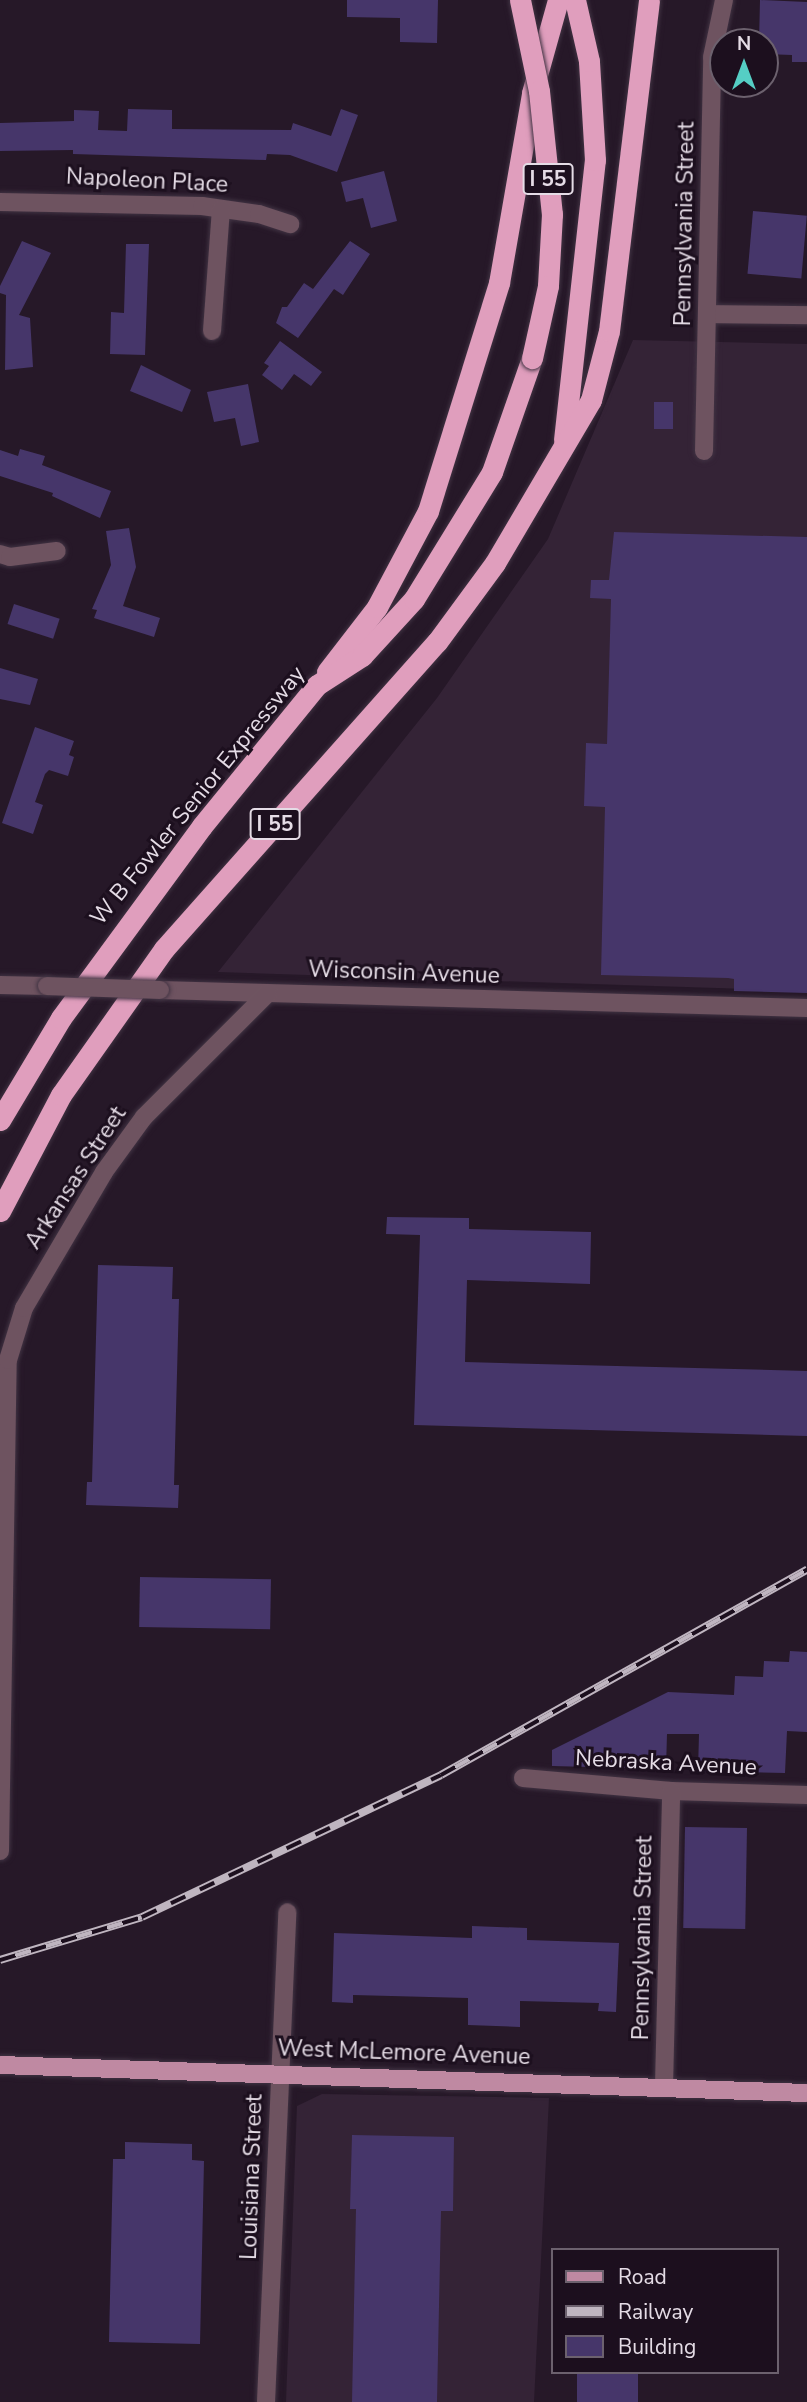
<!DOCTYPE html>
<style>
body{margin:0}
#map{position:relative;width:807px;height:2402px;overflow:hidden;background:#261828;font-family:"Nunito Sans",sans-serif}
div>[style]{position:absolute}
.built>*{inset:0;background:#342336}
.building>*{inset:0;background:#46366a;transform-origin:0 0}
.roads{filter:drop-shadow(0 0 2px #413343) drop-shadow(0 0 2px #413343)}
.minor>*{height:18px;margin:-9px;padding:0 9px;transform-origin:9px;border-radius:9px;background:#6e5360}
.major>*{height:18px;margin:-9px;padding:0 9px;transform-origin:9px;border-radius:9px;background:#bf89a2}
.highway>*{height:21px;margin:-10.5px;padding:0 10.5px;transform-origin:10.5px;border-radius:10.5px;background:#e09ebd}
.rail>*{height:8px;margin-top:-4px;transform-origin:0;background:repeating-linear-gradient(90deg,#1c0f1e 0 16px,#bfb5c0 0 32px);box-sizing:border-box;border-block:2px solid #bfb5c0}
.bridges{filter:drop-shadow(0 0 2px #413343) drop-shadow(0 0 2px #413343)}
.minor-bridge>*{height:18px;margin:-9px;padding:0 9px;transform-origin:9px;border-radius:9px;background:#6e5360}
.highway-bridge>*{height:21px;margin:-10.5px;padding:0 10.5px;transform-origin:10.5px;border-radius:10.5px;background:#e09ebd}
span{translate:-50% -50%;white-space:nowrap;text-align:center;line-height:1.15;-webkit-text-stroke:6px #1c0f1e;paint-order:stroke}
.shield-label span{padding:2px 5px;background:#1c0f1e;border:2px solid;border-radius:5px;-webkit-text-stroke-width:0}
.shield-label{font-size:21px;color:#e5dce6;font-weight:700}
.street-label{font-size:23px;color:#e5dce6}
.legend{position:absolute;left:551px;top:2248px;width:228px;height:126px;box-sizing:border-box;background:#1c0f1e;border:2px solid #6c616e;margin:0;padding:9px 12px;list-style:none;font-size:21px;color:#e5dce6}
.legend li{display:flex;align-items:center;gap:14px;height:35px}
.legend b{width:35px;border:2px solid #6c616e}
.north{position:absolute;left:709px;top:28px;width:70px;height:70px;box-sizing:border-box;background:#1c0f1e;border:2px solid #6c616e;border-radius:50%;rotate:0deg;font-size:19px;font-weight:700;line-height:28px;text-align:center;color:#e5dce6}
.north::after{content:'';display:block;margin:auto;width:24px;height:32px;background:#55cec5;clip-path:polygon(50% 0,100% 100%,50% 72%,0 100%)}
</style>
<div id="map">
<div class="built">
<div style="clip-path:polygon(633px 340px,807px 344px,807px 991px,218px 972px,437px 698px,548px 539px)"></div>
<div style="clip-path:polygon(322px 2094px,549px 2098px,534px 2402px,286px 2402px,297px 2106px)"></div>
</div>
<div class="building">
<div style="clip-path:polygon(347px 0,438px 0,437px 43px,400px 42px,400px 18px,347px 17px)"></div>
<div style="clip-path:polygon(760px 0,807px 2px,807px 62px,792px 62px,792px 55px,765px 54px,765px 42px,759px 42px)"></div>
<div style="clip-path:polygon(128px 109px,172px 110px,172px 129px,291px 130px,293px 123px,331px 136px,341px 109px,358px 115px,337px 172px,290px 155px,267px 154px,266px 160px,73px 154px,73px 150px,0 151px,0 123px,74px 121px,74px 110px,99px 111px,98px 130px,127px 131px)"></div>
<div style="clip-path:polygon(384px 171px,397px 221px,371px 228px,363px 198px,346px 202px,341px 182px)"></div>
<div style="left:753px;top:211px;width:54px;height:63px;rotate:5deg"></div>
<div style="clip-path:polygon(22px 241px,51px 253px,19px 315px,30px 318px,33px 367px,5px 370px,6px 295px,0 293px,0 286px)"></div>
<div style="clip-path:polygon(350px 241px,370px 254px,343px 295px,334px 289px,298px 338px,276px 323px,282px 307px,287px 307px,304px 283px,313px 289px)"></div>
<div style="clip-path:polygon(126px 244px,149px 244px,145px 355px,110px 354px,111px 312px,124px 313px)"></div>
<div style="clip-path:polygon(280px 341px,322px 372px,311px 386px,294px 374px,282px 390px,262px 375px,269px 366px,264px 363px)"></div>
<div style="clip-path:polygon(141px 365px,191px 390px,182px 412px,130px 391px)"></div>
<div style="clip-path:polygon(248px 384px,259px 442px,241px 446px,235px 418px,214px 422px,207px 392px)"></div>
<div style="left:654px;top:402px;width:19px;height:27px"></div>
<div style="clip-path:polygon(20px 449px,45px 456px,42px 465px,111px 491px,100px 518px,52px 496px,53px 493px,0 476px,0 450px,18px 456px)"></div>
<div style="clip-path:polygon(129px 528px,136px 567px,123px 606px,160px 618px,154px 637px,94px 618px,97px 610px,92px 609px,111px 565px,106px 531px)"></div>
<div style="clip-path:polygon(614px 532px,807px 537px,807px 993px,734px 991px,734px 979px,728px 978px,601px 975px,605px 807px,584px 806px,586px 743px,607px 744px,611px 599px,590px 598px,591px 580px,609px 580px)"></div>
<div style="left:14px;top:604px;width:48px;height:21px;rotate:18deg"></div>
<div style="clip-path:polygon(0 668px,38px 679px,30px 705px,0 699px)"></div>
<div style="clip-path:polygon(35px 727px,74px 741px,69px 755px,74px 757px,68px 776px,49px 770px,45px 774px,35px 802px,43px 805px,33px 834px,2px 823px)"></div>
<div style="clip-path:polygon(387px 1217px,469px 1218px,469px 1229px,591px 1232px,590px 1284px,467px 1280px,465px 1362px,807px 1371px,807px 1436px,414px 1425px,420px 1235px,386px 1234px)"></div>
<div style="clip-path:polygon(98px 1265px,173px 1267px,172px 1299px,179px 1299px,174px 1485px,179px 1485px,178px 1508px,86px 1505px,87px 1482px,92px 1482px)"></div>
<div style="left:140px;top:1577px;width:131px;height:50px;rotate:1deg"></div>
<div style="clip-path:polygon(790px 1651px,807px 1652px,807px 1732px,787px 1731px,785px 1773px,698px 1771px,699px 1734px,667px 1734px,666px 1769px,552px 1766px,552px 1750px,668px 1692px,734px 1695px,735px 1676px,763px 1677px,764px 1661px,789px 1662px)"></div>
<div style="left:685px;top:1827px;width:62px;height:101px;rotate:1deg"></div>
<div style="clip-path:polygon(472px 1926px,527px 1928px,527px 1940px,619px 1943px,616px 2012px,598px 2011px,599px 2003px,520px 2001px,520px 2027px,468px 2025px,468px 1998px,353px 1995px,353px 2003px,332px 2002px,334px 1933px,472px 1938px)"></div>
<div style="clip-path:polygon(352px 2135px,454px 2137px,453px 2211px,441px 2211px,437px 2402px,352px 2402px,356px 2209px,350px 2209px)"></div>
<div style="clip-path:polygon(125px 2142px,192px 2144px,192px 2160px,204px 2161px,200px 2344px,109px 2342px,113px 2159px,125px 2159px)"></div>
<div style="left:577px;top:2372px;width:61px;height:30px"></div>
</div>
<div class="roads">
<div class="minor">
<div style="left:0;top:202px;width:202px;rotate:1.1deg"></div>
<div style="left:202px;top:206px;width:58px;rotate:8deg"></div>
<div style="left:259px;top:214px;width:33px;rotate:18deg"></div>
<div style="left:708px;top:314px;width:99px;rotate:0.6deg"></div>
<div style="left:212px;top:331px;width:122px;rotate:-85.8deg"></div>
<div style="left:704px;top:451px;width:394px;rotate:-88.8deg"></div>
<div style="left:712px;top:57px;width:58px;rotate:-78.1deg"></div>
<div style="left:0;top:554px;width:10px;rotate:17deg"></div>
<div style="left:10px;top:557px;width:47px;rotate:-7.3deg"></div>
<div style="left:0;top:985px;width:47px;rotate:1.2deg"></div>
<div style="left:160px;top:990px;width:647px;rotate:1.59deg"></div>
<div style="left:523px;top:1778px;width:149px;rotate:5deg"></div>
<div style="left:671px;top:1791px;width:136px;rotate:1.7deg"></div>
<div style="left:0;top:1851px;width:491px;rotate:-89.1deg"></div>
<div style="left:8px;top:1360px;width:54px;rotate:-72.9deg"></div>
<div style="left:24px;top:1308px;width:158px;rotate:-59.5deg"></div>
<div style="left:104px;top:1172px;width:68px;rotate:-54deg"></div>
<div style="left:144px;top:1117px;width:175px;rotate:-45deg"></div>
<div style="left:664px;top:2086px;width:295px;rotate:-88.6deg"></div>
<div style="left:266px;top:2402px;width:490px;rotate:-87.5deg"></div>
</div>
<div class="major">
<div style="left:0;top:2065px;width:807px;rotate:1.99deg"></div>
</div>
<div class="highway">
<div style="left:564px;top:440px;width:282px;rotate:-83.7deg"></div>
<div style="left:595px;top:160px;width:99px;rotate:-93.5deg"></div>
<div style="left:589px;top:61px;width:63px;rotate:-102.9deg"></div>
<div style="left:327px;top:672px;width:82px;rotate:-52.4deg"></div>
<div style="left:377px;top:607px;width:109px;rotate:-62deg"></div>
<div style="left:428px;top:511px;width:239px;rotate:-72.7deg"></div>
<div style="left:499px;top:283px;width:193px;rotate:-80.1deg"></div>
<div style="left:532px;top:93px;width:97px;rotate:-74.4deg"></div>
<div style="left:0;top:1120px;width:119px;rotate:-59.1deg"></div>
<div style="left:61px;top:1018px;width:238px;rotate:-53.7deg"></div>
<div style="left:202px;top:826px;width:182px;rotate:-50.8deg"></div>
<div style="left:317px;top:685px;width:54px;rotate:-32.8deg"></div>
<div style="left:362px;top:656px;width:77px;rotate:-47.6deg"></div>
<div style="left:414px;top:599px;width:149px;rotate:-58.4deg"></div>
<div style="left:492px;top:472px;width:121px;rotate:-70.7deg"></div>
<div style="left:0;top:1211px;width:131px;rotate:-62.3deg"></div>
<div style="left:61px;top:1095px;width:179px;rotate:-54.8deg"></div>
<div style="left:164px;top:949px;width:411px;rotate:-48.4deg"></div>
<div style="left:437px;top:642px;width:98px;rotate:-53.7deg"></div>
<div style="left:495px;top:563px;width:189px;rotate:-59.5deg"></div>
<div style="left:591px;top:400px;width:71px;rotate:-75.4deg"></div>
<div style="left:609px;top:331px;width:333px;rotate:-83.1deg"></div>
</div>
</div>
<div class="rail">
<div style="left:0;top:1960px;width:148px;rotate:-16.8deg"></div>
<div style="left:142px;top:1917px;width:331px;rotate:-25.4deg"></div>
<div style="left:441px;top:1775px;width:420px;rotate:-29.3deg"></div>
</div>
<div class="bridges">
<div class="minor-bridge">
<div style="left:47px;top:986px;width:113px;rotate:2deg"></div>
</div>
<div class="highway-bridge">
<div style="left:520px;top:0;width:93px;rotate:78.2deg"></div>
<div style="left:539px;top:91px;width:124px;rotate:84deg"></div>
<div style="left:552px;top:214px;width:72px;rotate:93.2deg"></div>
<div style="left:548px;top:286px;width:74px;rotate:102.5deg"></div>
</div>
</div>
<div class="shield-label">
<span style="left:548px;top:179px">I 55</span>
<span style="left:275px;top:824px">I 55</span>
</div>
<div class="street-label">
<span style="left:147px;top:181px;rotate:3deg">Napoleon Place</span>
<span style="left:685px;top:224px;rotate:-89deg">Pennsylvania Street</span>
<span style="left:198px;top:796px;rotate:-51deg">W B Fowler Senior Expressway</span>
<span style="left:404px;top:973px;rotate:2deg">Wisconsin Avenue</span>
<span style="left:76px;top:1178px;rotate:-57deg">Arkansas Street</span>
<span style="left:666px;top:1763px;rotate:3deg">Nebraska Avenue</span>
<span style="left:643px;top:1938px;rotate:-89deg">Pennsylvania Street</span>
<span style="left:404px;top:2053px;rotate:2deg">West McLemore Avenue</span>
<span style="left:252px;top:2177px;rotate:-88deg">Louisiana Street</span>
</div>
<ul class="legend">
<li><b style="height:9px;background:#bf89a2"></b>Road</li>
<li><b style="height:9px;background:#bfb5c0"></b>Railway</li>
<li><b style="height:19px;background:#46366a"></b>Building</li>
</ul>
<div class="north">N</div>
</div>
